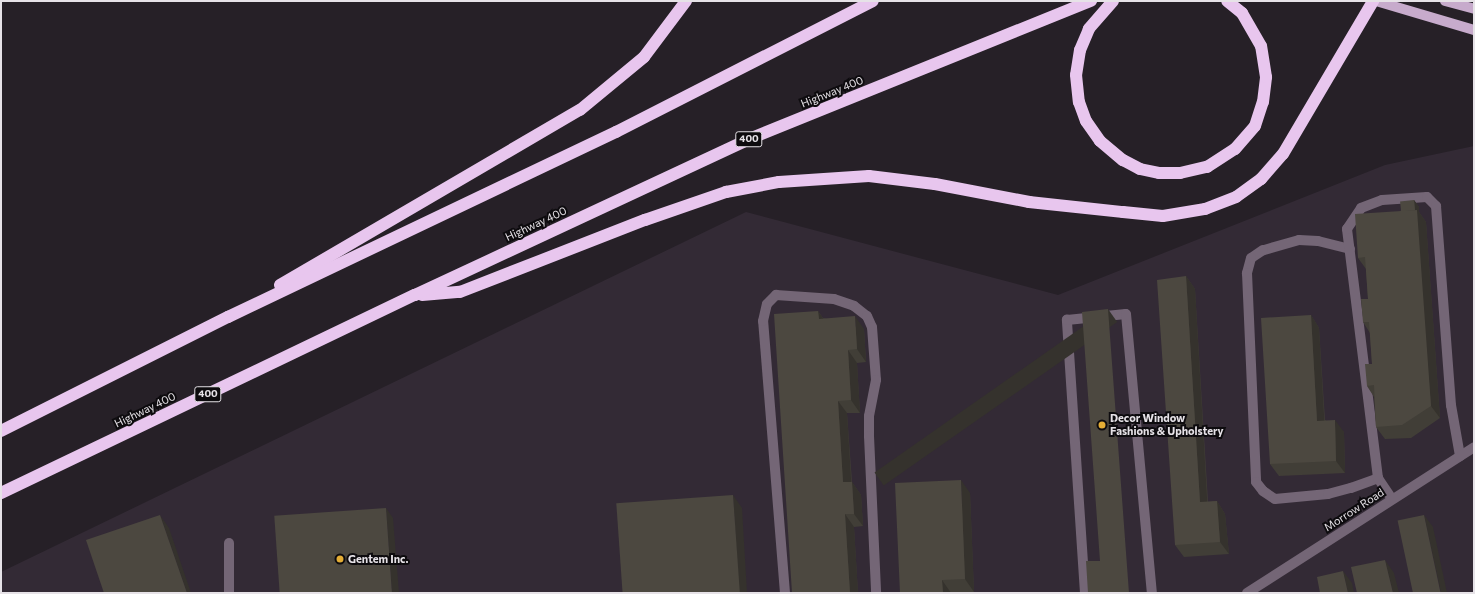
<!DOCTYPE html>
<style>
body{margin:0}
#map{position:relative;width:1475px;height:594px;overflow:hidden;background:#262027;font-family:Commissioner,sans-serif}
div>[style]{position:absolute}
.built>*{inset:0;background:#332a35}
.minor>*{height:10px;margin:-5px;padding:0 5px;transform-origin:5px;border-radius:5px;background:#746676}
.major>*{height:10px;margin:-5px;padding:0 5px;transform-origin:5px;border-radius:5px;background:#c7abcc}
.highway>*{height:12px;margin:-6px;padding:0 6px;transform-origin:6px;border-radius:6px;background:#e8c6ee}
.wall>*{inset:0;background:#413e37}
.shaded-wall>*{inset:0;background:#35322d;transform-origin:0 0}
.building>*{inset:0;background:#4c4840;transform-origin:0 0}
.dots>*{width:11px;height:11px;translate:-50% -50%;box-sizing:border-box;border:2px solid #0d0b0e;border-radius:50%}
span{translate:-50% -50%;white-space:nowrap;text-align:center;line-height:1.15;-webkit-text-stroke:4px #0d0b0e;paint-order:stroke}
.shield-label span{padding:1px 3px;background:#0d0b0e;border:1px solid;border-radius:3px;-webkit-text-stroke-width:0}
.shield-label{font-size:10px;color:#e6e2e7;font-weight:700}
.street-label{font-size:11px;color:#e6e2e7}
.poi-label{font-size:11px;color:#e6e2e7;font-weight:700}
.left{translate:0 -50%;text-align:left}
.frame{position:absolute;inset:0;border:2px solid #e6e2e7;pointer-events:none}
</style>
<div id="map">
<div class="built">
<div style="clip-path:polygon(1474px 146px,1474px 593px,1px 593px,1px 572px,746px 212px,1058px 295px,1385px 165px)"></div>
</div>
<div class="minor">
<div style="left:1350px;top:249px;width:33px;rotate:-166deg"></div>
<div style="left:1318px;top:241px;width:19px;rotate:-177deg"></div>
<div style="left:1299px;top:240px;width:37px;rotate:164deg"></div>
<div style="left:1263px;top:250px;width:14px;rotate:146deg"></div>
<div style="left:1251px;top:258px;width:16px;rotate:105deg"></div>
<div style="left:1247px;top:273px;width:209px;rotate:87.5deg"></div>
<div style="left:1256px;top:482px;width:11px;rotate:52deg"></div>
<div style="left:1263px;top:491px;width:14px;rotate:34deg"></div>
<div style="left:1275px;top:499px;width:53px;rotate:-5.4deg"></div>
<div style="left:1328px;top:494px;width:24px;rotate:-15deg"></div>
<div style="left:1351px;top:488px;width:29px;rotate:-20deg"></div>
<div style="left:1392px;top:499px;width:25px;rotate:-124deg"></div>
<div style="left:1378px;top:478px;width:251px;rotate:-97.1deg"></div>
<div style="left:1347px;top:229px;width:25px;rotate:-56deg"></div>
<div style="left:1361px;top:208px;width:22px;rotate:-21deg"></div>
<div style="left:1382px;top:200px;width:45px;rotate:-3.8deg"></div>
<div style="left:1427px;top:197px;width:13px;rotate:45deg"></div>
<div style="left:1436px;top:206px;width:200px;rotate:85.7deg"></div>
<div style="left:1451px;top:405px;width:52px;rotate:80deg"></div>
<div style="left:229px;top:593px;width:50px;rotate:-90deg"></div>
<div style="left:785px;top:593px;width:273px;rotate:-94.6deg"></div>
<div style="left:763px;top:321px;width:17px;rotate:-77deg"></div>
<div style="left:767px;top:304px;width:13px;rotate:-45deg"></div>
<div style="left:776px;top:295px;width:58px;rotate:3.9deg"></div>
<div style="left:834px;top:299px;width:21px;rotate:19deg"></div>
<div style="left:854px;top:306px;width:16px;rotate:38deg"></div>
<div style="left:867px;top:316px;width:12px;rotate:66deg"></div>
<div style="left:872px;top:327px;width:53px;rotate:85.7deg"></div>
<div style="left:876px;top:380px;width:37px;rotate:101deg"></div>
<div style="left:869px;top:416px;width:20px;rotate:90deg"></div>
<div style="left:869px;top:436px;width:157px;rotate:87.4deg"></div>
<div style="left:1085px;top:593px;width:274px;rotate:-93.8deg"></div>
<div style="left:1067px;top:320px;width:59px;rotate:-5.8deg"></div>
<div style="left:1126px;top:314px;width:280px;rotate:84.7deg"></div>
<div style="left:1247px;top:593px;width:270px;rotate:-32.7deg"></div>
</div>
<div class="major">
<div style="left:1376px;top:1px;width:102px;rotate:16.5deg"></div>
<div style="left:1445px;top:1px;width:30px;rotate:15deg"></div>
</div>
<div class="highway">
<div style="left:1113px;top:1px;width:37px;rotate:131deg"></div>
<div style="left:1089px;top:29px;width:23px;rotate:113deg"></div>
<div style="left:1080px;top:50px;width:25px;rotate:99deg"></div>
<div style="left:1076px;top:75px;width:27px;rotate:84deg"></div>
<div style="left:1079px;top:102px;width:20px;rotate:70deg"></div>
<div style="left:1086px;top:121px;width:24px;rotate:55deg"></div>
<div style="left:1100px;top:141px;width:30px;rotate:40deg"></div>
<div style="left:1123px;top:160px;width:19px;rotate:28deg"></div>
<div style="left:1140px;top:169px;width:19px;rotate:12deg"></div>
<div style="left:1159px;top:173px;width:21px"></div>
<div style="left:1180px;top:173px;width:28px;rotate:-13deg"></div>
<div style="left:1207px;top:167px;width:33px;rotate:-33deg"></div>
<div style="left:1235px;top:149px;width:30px;rotate:-49deg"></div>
<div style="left:1255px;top:126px;width:25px;rotate:-72deg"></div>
<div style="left:1263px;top:102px;width:25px;rotate:-83deg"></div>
<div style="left:1266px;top:77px;width:31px;rotate:-99deg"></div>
<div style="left:1261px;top:46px;width:38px;rotate:-120deg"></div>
<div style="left:1242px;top:13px;width:19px;rotate:-141deg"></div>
<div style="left:280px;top:285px;width:347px;rotate:-30.3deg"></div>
<div style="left:580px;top:110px;width:83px;rotate:-39.6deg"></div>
<div style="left:644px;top:57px;width:70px;rotate:-53.1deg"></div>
<div style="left:422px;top:295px;width:38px;rotate:-5deg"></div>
<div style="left:460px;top:292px;width:199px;rotate:-21.3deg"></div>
<div style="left:645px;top:220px;width:86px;rotate:-19.1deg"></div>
<div style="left:726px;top:192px;width:54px;rotate:-10.7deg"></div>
<div style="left:779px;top:182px;width:90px;rotate:-3.8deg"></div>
<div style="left:869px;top:176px;width:66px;rotate:6.9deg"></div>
<div style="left:935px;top:184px;width:96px;rotate:10.8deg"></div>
<div style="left:1029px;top:202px;width:95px;rotate:6.1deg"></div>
<div style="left:1123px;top:212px;width:40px;rotate:5.7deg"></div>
<div style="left:1163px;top:216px;width:43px;rotate:-9.5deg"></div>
<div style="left:1205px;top:209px;width:33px;rotate:-21deg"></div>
<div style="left:1236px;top:197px;width:31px;rotate:-36deg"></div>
<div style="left:1261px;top:179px;width:33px;rotate:-49deg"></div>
<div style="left:1283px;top:154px;width:178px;rotate:-59.5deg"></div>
<div style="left:1px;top:431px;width:254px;rotate:-26.7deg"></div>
<div style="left:228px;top:317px;width:430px;rotate:-25.5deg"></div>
<div style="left:616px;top:132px;width:288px;rotate:-27deg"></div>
<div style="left:1px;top:493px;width:459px;rotate:-25.6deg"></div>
<div style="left:415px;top:295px;width:369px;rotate:-25deg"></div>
<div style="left:749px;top:139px;width:369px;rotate:-22deg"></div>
</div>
<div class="wall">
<div style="clip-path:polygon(1414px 200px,1419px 207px,1419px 212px,1426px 222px,1440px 418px,1411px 438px,1385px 439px,1376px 427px,1374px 397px,1367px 386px,1372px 364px,1370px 333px,1363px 322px,1368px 299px,1366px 269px,1358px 258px,1400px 211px)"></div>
<div style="clip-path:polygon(1186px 276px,1195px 289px,1208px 502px,1217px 501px,1225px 514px,1229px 554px,1184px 557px,1175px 545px)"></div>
<div style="clip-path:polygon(818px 311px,823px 318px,864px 329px,866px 362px,857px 363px,860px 413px,847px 413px,852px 482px,861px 495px,863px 526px,854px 527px,858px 593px,792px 593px)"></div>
<div style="clip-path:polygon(1311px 315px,1319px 328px,1325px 420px,1344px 432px,1345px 473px,1279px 476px,1270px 464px)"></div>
<div style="clip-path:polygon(970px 493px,974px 592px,951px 593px,900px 593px)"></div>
</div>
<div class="shaded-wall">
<div style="clip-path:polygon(1414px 200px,1419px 207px,1419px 212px,1426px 222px,1440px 418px,1431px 406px)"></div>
<div style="clip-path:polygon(1186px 276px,1195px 289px,1208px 515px,1200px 502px)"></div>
<div style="left:1108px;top:309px;width:16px;height:285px;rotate:55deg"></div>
<div style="clip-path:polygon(818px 311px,827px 324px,819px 319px)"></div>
<div style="clip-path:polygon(1311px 315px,1319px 328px,1325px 433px,1317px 421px)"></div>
<div style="clip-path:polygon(855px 316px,864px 329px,866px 362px,857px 349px)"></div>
<div style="clip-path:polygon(848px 350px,857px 363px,860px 413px,851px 400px)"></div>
<div style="clip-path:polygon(838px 401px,847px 413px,852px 495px,843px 482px)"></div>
<div style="clip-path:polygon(1335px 420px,1344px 432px,1345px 473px,1336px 461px)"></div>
<div style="clip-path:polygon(961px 480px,970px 493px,974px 592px,965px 579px)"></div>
<div style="clip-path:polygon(852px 482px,861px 495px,863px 526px,854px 514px)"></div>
<div style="clip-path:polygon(733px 495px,742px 508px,747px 593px,739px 593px)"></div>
<div style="clip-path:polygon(1217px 501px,1225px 514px,1229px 554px,1220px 542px)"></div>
<div style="clip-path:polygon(386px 508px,393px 518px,399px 593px,392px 593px)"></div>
<div style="clip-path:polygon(845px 514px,854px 527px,858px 593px,850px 593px)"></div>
<div style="clip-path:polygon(160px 515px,169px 528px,191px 593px,187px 593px)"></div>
<div style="clip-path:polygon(1424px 515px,1433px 527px,1447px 593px,1441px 593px)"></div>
<div style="clip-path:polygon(1385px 560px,1394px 573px,1399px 593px,1393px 593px)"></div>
<div style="clip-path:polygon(1343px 571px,1352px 583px,1354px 593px,1348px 593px)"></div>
<div style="clip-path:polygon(942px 580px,951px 593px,943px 593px)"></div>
</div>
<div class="building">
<div style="left:1414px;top:200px;width:10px;height:14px;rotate:84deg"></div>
<div style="clip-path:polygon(1417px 210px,1431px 406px,1402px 425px,1376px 427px,1374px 385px,1367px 386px,1365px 364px,1372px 364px,1369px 322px,1363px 322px,1361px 299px,1368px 299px,1365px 257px,1358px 258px,1355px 214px)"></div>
<div style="clip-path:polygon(1186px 276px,1200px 502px,1217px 501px,1220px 542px,1175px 545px,1157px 280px)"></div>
<div style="clip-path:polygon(1108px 309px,1129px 593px,1088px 593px,1086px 561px,1100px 561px,1082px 312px)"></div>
<div style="clip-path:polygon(818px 311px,819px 319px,855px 316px,857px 349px,848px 350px,851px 400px,838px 401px,843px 482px,852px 482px,854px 514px,845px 514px,850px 593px,792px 593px,774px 314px)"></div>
<div style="clip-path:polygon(1311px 315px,1317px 421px,1335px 420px,1336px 461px,1270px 464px,1261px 318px)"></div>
<div style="clip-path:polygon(961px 480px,965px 579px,942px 580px,943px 593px,900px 593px,895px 483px)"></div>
<div style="left:733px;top:495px;width:98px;height:117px;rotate:86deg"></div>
<div style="left:386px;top:508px;width:85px;height:112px;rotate:86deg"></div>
<div style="clip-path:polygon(160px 515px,187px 593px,104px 593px,86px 540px)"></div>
<div style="left:1424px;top:515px;width:80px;height:27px;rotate:78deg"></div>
<div style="clip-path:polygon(1385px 560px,1393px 593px,1357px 593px,1351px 567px)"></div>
<div style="clip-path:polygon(1343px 571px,1348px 593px,1318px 593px,1320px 593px,1317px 577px)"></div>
</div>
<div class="dots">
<div style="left:1102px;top:425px;background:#e4ad35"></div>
<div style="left:340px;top:559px;background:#e4ad35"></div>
</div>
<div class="shield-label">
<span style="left:749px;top:139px">400</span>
<span style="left:208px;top:394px">400</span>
</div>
<div class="street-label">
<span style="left:832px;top:92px;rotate:-22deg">Highway 400</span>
<span style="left:536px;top:224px;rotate:-25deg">Highway 400</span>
<span style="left:145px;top:410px;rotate:-26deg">Highway 400</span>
<span style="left:1354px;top:510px;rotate:-33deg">Morrow Road</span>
</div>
<div class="poi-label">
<span class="left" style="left:1110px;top:425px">Decor Window<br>Fashions &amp; Upholstery</span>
<span class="left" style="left:348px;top:559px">Gentem Inc.</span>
</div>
<div class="frame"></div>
</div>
